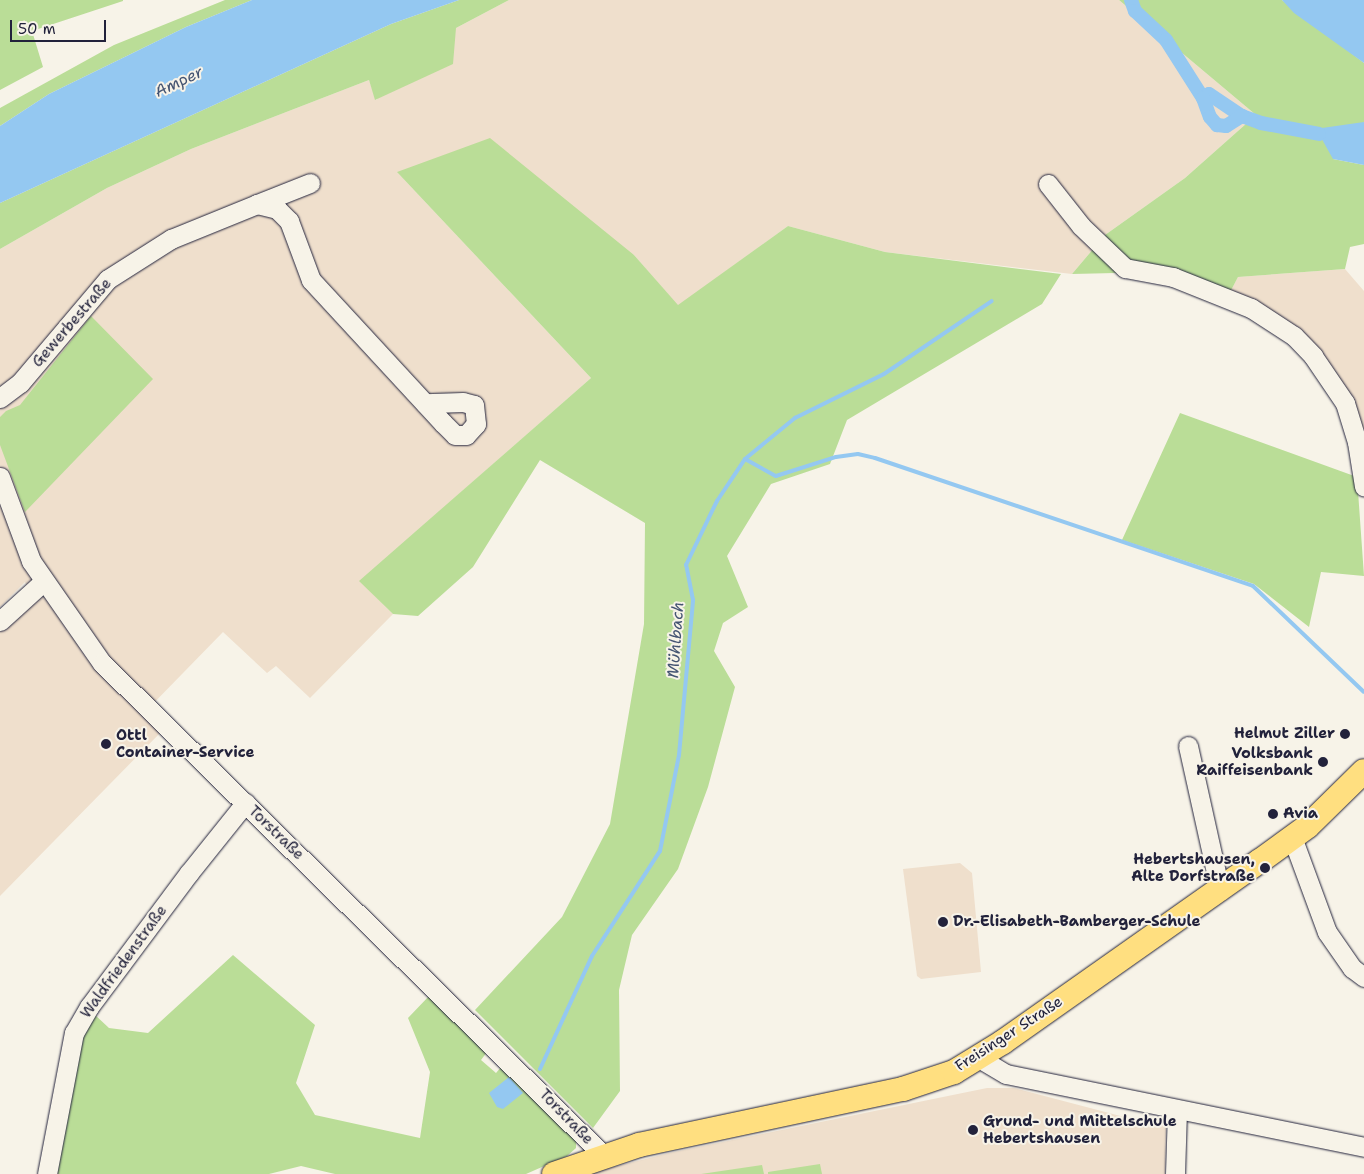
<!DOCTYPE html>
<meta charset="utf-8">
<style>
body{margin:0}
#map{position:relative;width:1364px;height:1174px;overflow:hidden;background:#f7f3e8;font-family:"Shantell Sans",sans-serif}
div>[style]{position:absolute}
.built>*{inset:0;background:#efdfcc}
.green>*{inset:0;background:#badd97}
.water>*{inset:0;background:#94c8f1}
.stream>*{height:4px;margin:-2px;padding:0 2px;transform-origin:2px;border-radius:2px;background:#94c8f1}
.canal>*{height:14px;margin:-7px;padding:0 7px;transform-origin:7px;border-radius:7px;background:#94c8f1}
.roads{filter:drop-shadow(0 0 1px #22223b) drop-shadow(0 0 1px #22223b)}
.minor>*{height:19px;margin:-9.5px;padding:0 9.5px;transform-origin:9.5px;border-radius:9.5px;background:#f7f3e8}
.major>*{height:24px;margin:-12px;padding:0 12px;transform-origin:12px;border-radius:12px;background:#ffdf80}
.dots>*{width:14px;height:14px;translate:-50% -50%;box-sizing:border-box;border:2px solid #f7f3e8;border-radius:50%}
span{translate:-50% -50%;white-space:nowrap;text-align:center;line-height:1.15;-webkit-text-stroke:4px #f7f3e8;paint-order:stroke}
.street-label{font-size:15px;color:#22223b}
.poi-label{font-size:15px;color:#22223b;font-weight:700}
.right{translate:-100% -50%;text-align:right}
.left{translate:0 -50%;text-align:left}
.water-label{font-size:16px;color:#445472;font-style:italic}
.scale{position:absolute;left:10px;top:20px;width:96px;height:22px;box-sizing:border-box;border:2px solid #22223b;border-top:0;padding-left:6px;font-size:15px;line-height:18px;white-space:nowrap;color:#22223b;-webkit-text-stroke:4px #f7f3e8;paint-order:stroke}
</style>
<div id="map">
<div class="built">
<div style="clip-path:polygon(509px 0,1119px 0,1256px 115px,1185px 178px,1105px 235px,1072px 274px,885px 252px,788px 226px,678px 306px,634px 255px,398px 173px,591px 378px,360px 581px,393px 614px,310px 698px,276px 666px,267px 673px,223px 632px,144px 713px,162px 731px,0 896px,0 632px,33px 600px,25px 582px,0 607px,0 249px,107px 188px,191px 149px,369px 80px,376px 100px,456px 28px)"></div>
<div style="clip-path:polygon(1345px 269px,1364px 291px,1364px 439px,1305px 356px,1282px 336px,1225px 302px,1238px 277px)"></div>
<div style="clip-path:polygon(960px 863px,972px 873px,981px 972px,921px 979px,917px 976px,903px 869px)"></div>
<div style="clip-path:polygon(987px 1088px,1014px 1088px,1128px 1118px,1163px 1121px,1166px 1126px,1165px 1174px,586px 1174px,669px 1153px)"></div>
</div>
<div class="green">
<div style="clip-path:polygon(0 0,123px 0,123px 1px,32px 31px,43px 67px,0 90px)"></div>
<div style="clip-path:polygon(225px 0,252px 0,186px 27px,49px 94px,0 126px,0 108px,114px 45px)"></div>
<div style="clip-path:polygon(459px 0,509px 0,456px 28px,453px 64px,375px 100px,369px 80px,191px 149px,107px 188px,0 249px,0 203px,391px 24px)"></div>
<div style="clip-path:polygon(1119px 0,1282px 0,1364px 63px,1364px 122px,1333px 159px,1364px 165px,1364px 244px,1350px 247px,1345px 269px,1238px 277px,1225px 302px,1142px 277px,1115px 273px,1072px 274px,1105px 235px,1185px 178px,1256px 115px)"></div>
<div style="clip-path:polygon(490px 138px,634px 255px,678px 305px,788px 226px,885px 252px,1061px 274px,1042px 304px,847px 420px,830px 464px,771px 484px,727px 556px,748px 607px,723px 623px,714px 651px,735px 687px,708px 787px,678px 869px,632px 935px,619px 990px,620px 1091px,593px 1128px,475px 1010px,562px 917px,610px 824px,644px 624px,645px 523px,540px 460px,473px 567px,418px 616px,393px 614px,359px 581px,591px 378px,397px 172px)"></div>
<div style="clip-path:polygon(91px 316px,153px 379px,25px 512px,0 445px,0 417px,6px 411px,20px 405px)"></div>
<div style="clip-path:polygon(1180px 413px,1357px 477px,1364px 576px,1321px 572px,1309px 627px,1254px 584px,1122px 540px)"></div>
<div style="clip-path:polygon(233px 955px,315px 1025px,296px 1083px,315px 1115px,420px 1138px,430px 1072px,408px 1018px,430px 995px,487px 1052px,481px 1060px,496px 1073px,502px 1066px,576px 1139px,576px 1148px,567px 1156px,526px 1174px,335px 1174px,301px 1166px,269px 1174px,51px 1174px,78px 1033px,94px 1014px,109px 1028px,148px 1033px)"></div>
<div style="clip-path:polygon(820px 1164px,822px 1174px,768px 1174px,768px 1172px)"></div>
<div style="clip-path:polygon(762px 1165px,764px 1174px,701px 1174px)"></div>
</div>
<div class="water">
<div style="clip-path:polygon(252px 0,459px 0,391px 24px,0 203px,0 126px,49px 94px,186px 27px)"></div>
<div style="clip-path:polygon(1282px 0,1364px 0,1364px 63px,1294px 13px)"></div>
<div style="clip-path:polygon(1364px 122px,1364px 165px,1333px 159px,1319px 134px,1322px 128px)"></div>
<div style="clip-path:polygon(509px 1077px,523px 1093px,503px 1109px,497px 1107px,489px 1093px)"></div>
</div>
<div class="stream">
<div style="left:745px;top:459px;width:35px;rotate:29deg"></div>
<div style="left:776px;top:476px;width:63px;rotate:-17.6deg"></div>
<div style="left:836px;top:457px;width:22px;rotate:-8deg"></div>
<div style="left:858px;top:454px;width:17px;rotate:13deg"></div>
<div style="left:875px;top:458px;width:399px;rotate:18.7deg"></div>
<div style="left:1253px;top:586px;width:153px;rotate:43.7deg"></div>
<div style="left:540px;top:1069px;width:124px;rotate:-65.3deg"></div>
<div style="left:592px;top:956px;width:125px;rotate:-57.1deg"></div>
<div style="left:660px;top:851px;width:98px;rotate:-78.8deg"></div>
<div style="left:679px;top:755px;width:156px;rotate:-84.8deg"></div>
<div style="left:693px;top:600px;width:36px;rotate:-101deg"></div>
<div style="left:686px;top:565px;width:71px;rotate:-64.2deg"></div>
<div style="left:717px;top:501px;width:50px;rotate:-56.3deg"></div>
<div style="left:745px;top:459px;width:65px;rotate:-39.4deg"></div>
<div style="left:795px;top:418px;width:99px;rotate:-26.3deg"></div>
<div style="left:884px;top:374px;width:130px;rotate:-34.1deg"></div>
</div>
<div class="canal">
<div style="left:1131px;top:0;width:12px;rotate:70deg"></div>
<div style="left:1135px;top:11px;width:42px;rotate:43.1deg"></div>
<div style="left:1166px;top:40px;width:69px;rotate:57.5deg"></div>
<div style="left:1203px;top:98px;width:7px;rotate:-34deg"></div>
<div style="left:1209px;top:94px;width:40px;rotate:34deg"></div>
<div style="left:1242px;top:116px;width:20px;rotate:20deg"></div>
<div style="left:1261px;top:123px;width:59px;rotate:10.7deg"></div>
<div style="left:1203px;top:98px;width:20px;rotate:70deg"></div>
<div style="left:1210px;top:117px;width:11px;rotate:49deg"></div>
<div style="left:1217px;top:125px;width:9px;rotate:6deg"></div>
<div style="left:1226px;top:126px;width:19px;rotate:-32deg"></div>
</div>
<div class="roads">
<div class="minor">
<div style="left:1048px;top:184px;width:53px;rotate:51.8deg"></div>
<div style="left:1081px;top:226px;width:61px;rotate:43.7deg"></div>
<div style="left:1125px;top:268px;width:49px;rotate:10.6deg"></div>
<div style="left:1173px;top:277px;width:84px;rotate:21.7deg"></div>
<div style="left:1251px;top:308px;width:51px;rotate:33.1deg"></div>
<div style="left:1294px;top:336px;width:28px;rotate:46deg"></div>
<div style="left:1313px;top:356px;width:57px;rotate:55.8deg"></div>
<div style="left:1345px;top:403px;width:41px;rotate:72.9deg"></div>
<div style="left:1357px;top:442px;width:45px;rotate:81deg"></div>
<div style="left:257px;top:204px;width:57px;rotate:-21.6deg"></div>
<div style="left:0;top:398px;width:25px;rotate:-37deg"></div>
<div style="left:20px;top:383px;width:136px;rotate:-49.8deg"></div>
<div style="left:108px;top:279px;width:75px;rotate:-32.4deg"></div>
<div style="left:171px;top:239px;width:93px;rotate:-22.1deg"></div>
<div style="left:257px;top:204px;width:21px;rotate:14deg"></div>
<div style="left:277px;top:209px;width:17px;rotate:45deg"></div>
<div style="left:289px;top:221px;width:63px;rotate:69.6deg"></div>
<div style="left:311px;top:280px;width:195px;rotate:47.3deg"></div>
<div style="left:443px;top:423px;width:17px;rotate:45deg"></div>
<div style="left:455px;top:435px;width:11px"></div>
<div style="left:466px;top:435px;width:15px;rotate:-48deg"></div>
<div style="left:476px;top:424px;width:19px;rotate:-96deg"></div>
<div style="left:474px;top:405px;width:11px;rotate:-165deg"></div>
<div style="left:463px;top:402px;width:38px;rotate:178deg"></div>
<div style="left:0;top:477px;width:90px;rotate:69.7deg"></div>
<div style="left:31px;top:561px;width:124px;rotate:55.2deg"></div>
<div style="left:102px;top:663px;width:702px;rotate:44.48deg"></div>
<div style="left:0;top:621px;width:58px;rotate:-42.2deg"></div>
<div style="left:1188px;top:746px;width:148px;rotate:77.5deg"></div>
<div style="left:1292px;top:837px;width:101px;rotate:69.8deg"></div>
<div style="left:1327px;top:932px;width:44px;rotate:55.2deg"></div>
<div style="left:1352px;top:968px;width:15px;rotate:37deg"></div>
<div style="left:979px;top:1058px;width:31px;rotate:31deg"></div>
<div style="left:1006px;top:1074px;width:365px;rotate:11.5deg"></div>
<div style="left:47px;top:1174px;width:144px;rotate:-79.2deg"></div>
<div style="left:74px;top:1033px;width:30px;rotate:-60deg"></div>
<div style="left:89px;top:1007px;width:167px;rotate:-53.3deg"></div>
<div style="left:189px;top:873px;width:90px;rotate:-51.3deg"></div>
<div style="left:1175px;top:1174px;width:64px;rotate:-88.2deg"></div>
</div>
<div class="major">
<div style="left:554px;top:1174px;width:90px;rotate:-18.8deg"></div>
<div style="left:639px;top:1145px;width:270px;rotate:-12deg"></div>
<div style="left:903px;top:1089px;width:54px;rotate:-18.4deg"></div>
<div style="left:954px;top:1072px;width:57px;rotate:-31.5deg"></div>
<div style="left:1003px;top:1042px;width:314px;rotate:-35.2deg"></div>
<div style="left:1260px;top:861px;width:59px;rotate:-36.1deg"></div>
<div style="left:1308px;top:826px;width:78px;rotate:-44.5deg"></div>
</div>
</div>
<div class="dots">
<div style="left:1345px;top:734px;background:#22223b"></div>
<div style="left:106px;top:744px;background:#22223b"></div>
<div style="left:1323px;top:762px;background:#22223b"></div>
<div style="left:1273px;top:814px;background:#22223b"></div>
<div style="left:1265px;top:868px;background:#22223b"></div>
<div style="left:943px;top:922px;background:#22223b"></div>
<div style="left:973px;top:1130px;background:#22223b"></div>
</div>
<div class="street-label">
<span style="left:72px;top:323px;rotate:-49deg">Gewerbestraße</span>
<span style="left:276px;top:833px;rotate:44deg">Torstraße</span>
<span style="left:124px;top:962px;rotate:-54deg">Waldfriedenstraße</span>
<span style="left:1009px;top:1034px;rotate:-33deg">Freisinger Straße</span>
<span style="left:566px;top:1117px;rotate:46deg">Torstraße</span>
</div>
<div class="poi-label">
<span class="right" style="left:1335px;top:734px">Helmut Ziller</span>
<span class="left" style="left:116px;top:744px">Ottl<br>Container-Service</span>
<span class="right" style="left:1313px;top:762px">Volksbank<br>Raiffeisenbank</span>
<span class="left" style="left:1283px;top:814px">Avia</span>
<span class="right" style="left:1255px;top:868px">Hebertshausen,<br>Alte Dorfstraße</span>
<span class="left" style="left:953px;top:922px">Dr.-Elisabeth-Bamberger-Schule</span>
<span class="left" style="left:983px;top:1130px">Grund- und Mittelschule<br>Hebertshausen</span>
</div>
<div class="water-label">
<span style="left:179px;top:82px;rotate:-25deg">Amper</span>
<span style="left:676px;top:640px;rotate:-86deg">Mühlbach</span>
</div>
<div class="scale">50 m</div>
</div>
